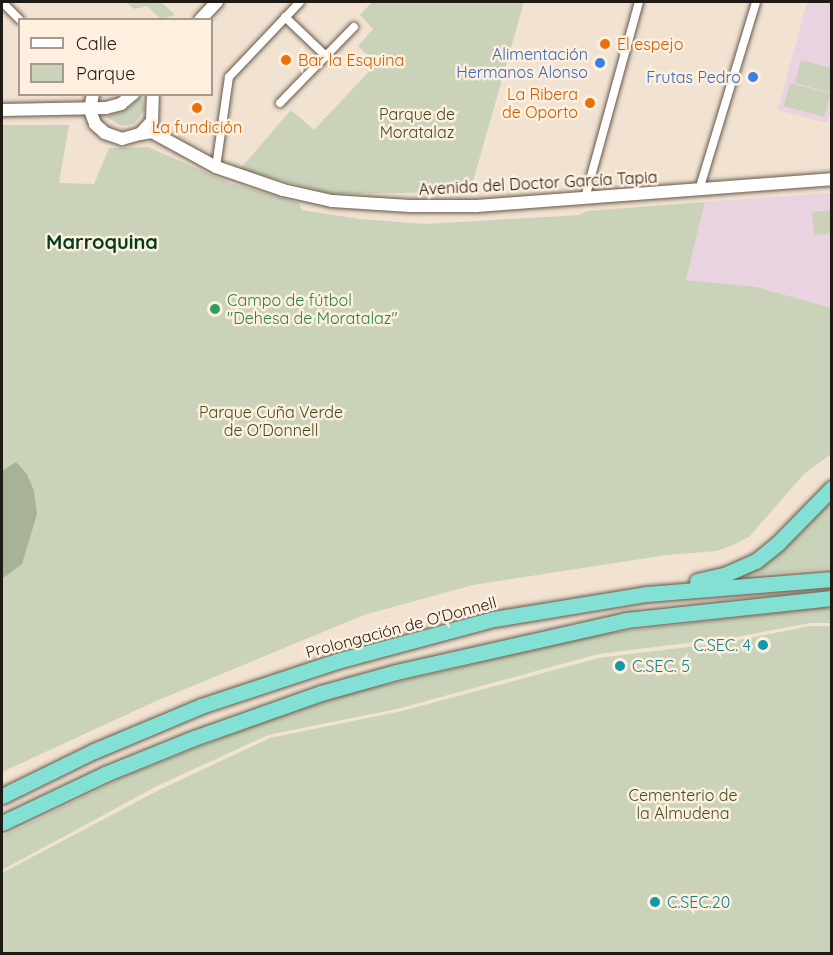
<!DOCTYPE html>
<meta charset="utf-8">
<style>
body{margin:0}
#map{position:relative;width:833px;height:955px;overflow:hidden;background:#f1e2d1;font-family:Quicksand,sans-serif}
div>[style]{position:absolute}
.education>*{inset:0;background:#ead3e0}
.green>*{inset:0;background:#cad3ba;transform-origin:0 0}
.forest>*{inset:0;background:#a8b395}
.roads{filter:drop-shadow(0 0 2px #66594b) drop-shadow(0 0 2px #66594b)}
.street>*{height:8px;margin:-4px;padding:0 4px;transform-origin:4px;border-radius:4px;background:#fff}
.secondary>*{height:12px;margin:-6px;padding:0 6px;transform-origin:6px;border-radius:6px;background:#fff}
.highway>*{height:15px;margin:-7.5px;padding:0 7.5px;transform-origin:7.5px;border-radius:7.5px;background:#83e0d5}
.dots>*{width:16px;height:16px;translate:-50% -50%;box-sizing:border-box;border:3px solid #feefde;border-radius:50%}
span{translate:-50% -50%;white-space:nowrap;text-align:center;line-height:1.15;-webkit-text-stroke:5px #feefde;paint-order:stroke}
.food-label{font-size:16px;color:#c56008}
.left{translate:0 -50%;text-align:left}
.right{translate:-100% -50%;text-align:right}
.shop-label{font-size:16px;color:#366cbe}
.park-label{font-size:16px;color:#3f4d1d}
.street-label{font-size:16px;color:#1f1a14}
.leisure-label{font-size:16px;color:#27864d}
.culture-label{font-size:16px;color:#0d838f}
.quarter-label{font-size:20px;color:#003e1f;font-weight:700}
.frame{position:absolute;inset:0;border:3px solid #1f1a14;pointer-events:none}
.legend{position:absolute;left:18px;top:18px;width:195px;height:78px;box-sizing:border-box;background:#feefde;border:2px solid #a59a8d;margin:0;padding:8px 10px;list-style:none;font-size:18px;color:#1f1a14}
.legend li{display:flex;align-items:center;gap:12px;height:30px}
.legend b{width:30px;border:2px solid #a59a8d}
</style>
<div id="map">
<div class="education">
<div style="clip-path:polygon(807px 2px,831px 2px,832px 108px,827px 123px,778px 110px)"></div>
<div style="clip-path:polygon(831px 193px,831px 308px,757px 287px,686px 280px,705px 202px)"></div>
</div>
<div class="green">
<div style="clip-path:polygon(126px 2px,161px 2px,175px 15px,161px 19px,147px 6px,134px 9px)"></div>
<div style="clip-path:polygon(372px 2px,524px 2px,470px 192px,332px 194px,240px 169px,291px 110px,314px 130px,376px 64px,358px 46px,373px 29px,360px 15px)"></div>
<div style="clip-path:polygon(801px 60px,831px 68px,831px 93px,795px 83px)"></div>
<div style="left:790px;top:83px;width:42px;height:24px;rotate:15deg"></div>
<div style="clip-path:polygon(141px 95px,145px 109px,134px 124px,122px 126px,106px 117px,130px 107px)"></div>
<div style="clip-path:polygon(2px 125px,69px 125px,59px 183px,94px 184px,109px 148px,148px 147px,230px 183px,299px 203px,302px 210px,360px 219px,425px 224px,579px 215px,587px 211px,705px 202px,686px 280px,757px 287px,831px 308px,831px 454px,804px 474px,749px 537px,733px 545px,717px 551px,667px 555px,473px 585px,364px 615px,156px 701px,2px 772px)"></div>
<div style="clip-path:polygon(831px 210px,831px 234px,814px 235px,812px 212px)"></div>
<div style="clip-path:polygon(831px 495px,831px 568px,738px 576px)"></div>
<div style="clip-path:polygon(831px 606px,831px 623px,810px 623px,736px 637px,598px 654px,401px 708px,268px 735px,157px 786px,2px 870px,2px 837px,7px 834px,133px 773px,274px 718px,350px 693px,602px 634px)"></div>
<div style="clip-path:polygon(810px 626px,831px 626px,831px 953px,2px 953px,2px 873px,159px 790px,270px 738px,402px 711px,599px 658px,735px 641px)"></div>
</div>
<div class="forest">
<div style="clip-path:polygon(16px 462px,27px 474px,34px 491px,37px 514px,22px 564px,2px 579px,2px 471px)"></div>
</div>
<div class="roads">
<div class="street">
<div style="left:2px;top:2px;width:25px;rotate:45deg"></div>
<div style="left:285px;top:17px;width:57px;rotate:43.6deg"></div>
<div style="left:280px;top:103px;width:106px;rotate:-45.8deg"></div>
<div style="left:216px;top:167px;width:91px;rotate:-81.8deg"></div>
<div style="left:229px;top:77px;width:103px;rotate:-46.6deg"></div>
<div style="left:699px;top:190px;width:196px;rotate:-73.1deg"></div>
<div style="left:585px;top:198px;width:203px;rotate:-74.6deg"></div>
</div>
<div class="secondary">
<div style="left:200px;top:20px;width:25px;rotate:-47deg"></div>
<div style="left:93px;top:94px;width:16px;rotate:101deg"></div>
<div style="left:90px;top:110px;width:15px;rotate:70deg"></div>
<div style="left:95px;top:124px;width:13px;rotate:42deg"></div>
<div style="left:105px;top:133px;width:18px;rotate:19deg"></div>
<div style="left:122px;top:139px;width:19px;rotate:-16deg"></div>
<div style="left:140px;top:134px;width:18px;rotate:-47deg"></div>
<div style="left:152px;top:121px;width:27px;rotate:-88deg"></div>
<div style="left:2px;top:110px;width:104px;rotate:-1.1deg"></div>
<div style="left:106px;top:108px;width:16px;rotate:-15deg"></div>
<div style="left:121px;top:104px;width:16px;rotate:-40deg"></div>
<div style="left:140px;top:134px;width:12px;rotate:-9deg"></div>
<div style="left:152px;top:132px;width:73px;rotate:28.7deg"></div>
<div style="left:216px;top:167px;width:71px;rotate:18.9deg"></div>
<div style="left:283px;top:190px;width:50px;rotate:12.7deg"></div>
<div style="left:332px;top:201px;width:78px;rotate:3.7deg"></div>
<div style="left:410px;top:206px;width:66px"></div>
<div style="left:476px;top:206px;width:357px;rotate:-4.3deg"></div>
</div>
<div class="highway">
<div style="left:697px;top:581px;width:28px;rotate:-13deg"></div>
<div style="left:724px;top:575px;width:35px;rotate:-24deg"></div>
<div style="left:756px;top:561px;width:28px;rotate:-39deg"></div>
<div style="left:778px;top:543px;width:77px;rotate:-45.5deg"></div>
<div style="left:2px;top:796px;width:102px;rotate:-26.1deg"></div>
<div style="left:94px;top:751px;width:116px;rotate:-22.8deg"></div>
<div style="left:201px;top:706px;width:143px;rotate:-18.3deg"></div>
<div style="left:337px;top:661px;width:163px;rotate:-15deg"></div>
<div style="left:494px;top:619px;width:155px;rotate:-9.3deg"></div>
<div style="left:647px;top:594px;width:186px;rotate:-4.6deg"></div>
<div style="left:2px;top:823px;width:114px;rotate:-25.4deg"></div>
<div style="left:105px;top:774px;width:96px;rotate:-22deg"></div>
<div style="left:194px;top:738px;width:135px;rotate:-19.5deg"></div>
<div style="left:321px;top:693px;width:78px;rotate:-15.6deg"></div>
<div style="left:396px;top:672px;width:236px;rotate:-12.7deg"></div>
<div style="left:626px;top:620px;width:207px;rotate:-6.1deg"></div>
</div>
</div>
<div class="dots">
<div style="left:605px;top:44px;background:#e8710a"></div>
<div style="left:286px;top:60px;background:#e8710a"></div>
<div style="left:600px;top:63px;background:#3f7fe0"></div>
<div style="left:753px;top:77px;background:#3f7fe0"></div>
<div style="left:590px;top:103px;background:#e8710a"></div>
<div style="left:197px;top:108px;background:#e8710a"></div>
<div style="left:215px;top:309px;background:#2e9e5b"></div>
<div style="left:763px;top:645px;background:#0f9aa8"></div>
<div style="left:620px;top:666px;background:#0f9aa8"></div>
<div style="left:655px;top:902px;background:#0f9aa8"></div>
</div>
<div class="food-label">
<span class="left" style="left:617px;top:44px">El espejo</span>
<span class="left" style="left:298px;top:60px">Bar la Esquina</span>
<span class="right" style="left:578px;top:103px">La Ribera<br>de Oporto</span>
<span style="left:197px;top:127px">La fundición</span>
</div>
<div class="shop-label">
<span class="right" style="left:588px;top:63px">Alimentación<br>Hermanos Alonso</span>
<span class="right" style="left:741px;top:77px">Frutas Pedro</span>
</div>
<div class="park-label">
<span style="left:417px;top:123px">Parque de<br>Moratalaz</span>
<span style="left:271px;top:421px">Parque Cuña Verde<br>de O'Donnell</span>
<span style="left:683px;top:804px">Cementerio de<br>la Almudena</span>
</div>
<div class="street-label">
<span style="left:538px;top:183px;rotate:-3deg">Avenida del Doctor García Tapia</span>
<span style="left:401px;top:627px;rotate:-15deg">Prolongación de O'Donnell</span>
</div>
<div class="leisure-label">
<span class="left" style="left:227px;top:309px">Campo de fútbol<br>"Dehesa de Moratalaz"</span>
</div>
<div class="culture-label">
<span class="right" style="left:751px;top:645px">C.SEC. 4</span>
<span class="left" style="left:632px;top:666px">C.SEC. 5</span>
<span class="left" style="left:667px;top:902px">C.SEC.20</span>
</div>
<div class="quarter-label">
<span style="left:102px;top:241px">Marroquina</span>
</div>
<div class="frame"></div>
<ul class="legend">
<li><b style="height:8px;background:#fff"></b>Calle</li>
<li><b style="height:16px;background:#cad3ba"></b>Parque</li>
</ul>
</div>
